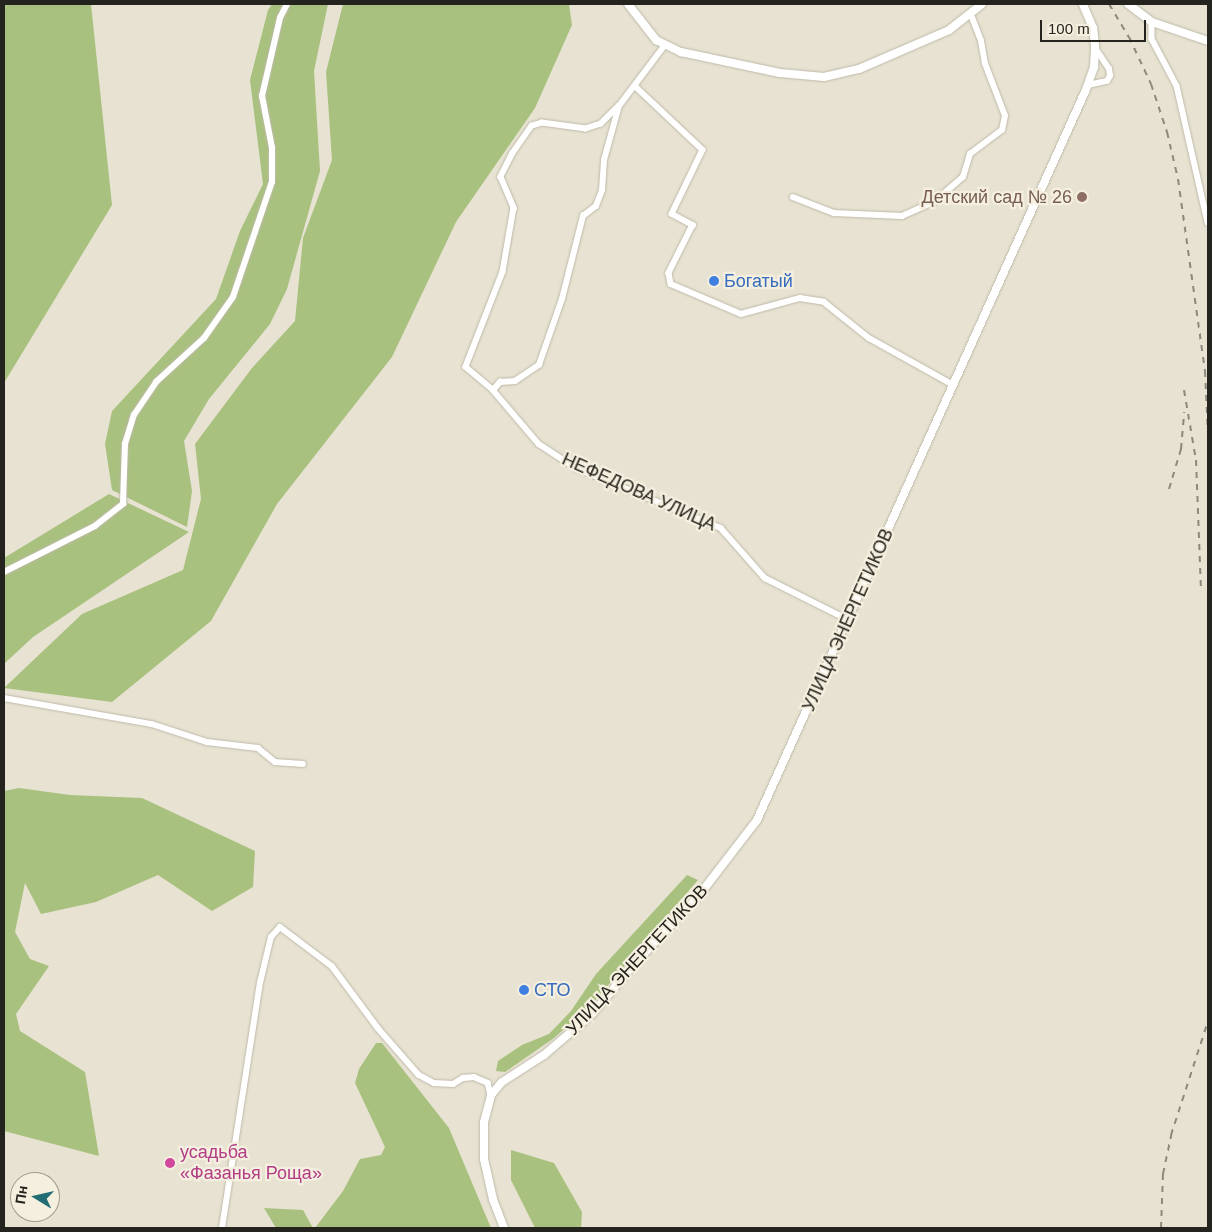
<!DOCTYPE html>
<meta charset="utf-8">
<style>
body{margin:0}
#map{position:relative;width:1212px;height:1232px;overflow:hidden;background:#e7e2d1;font-family:Arial,sans-serif}
div>[style]{position:absolute}
.green>*{inset:0;background:#a9c17f}
.roads{filter:drop-shadow(0 0 1px #beb9a9) drop-shadow(0 0 1px #beb9a9)}
.minor>*{height:5.5px;margin:-2.75px;padding:0 2.75px;transform-origin:2.75px;border-radius:2.75px;background:#fff}
.secondary>*{height:8px;margin:-4px;padding:0 4px;transform-origin:4px;border-radius:4px;background:#fff}
.rail>*{height:2px;margin-top:-1px;transform-origin:0;background:repeating-linear-gradient(90deg,#8c897d 0 6px,transparent 0 12px)}
.dots>*{width:14px;height:14px;translate:-50% -50%;box-sizing:border-box;border:2px solid #f4efde;border-radius:50%}
span{translate:-50% -50%;white-space:nowrap;text-align:center;line-height:1.15;-webkit-text-stroke:4.5px #f4efde;paint-order:stroke}
.education-label{font-size:18px;color:#785e54}
.right{translate:-100% -50%;text-align:right}
.shop-label{font-size:18px;color:#366cbe}
.left{translate:0 -50%;text-align:left}
.street-label{font-size:18px;color:#25231d}
.hotel-label{font-size:18px;color:#b23c85}
.frame{position:absolute;inset:0;border:5px solid #25231d;pointer-events:none}
.north{position:absolute;left:10px;top:1172px;width:50px;height:50px;box-sizing:border-box;background:#f4efde;border:1px solid #a19d91;border-radius:50%;rotate:279deg;font-size:14px;font-weight:700;line-height:20px;text-align:center;color:#25231d}
.north::after{content:'';display:block;margin:auto;width:18px;height:22px;background:#226d74;clip-path:polygon(50% 0,100% 100%,50% 72%,0 100%)}
.scale{position:absolute;left:1040px;top:20px;width:106px;height:22px;box-sizing:border-box;border:2px solid #25231d;border-top:0;padding-left:6px;font-size:15px;line-height:18px;white-space:nowrap;color:#25231d;-webkit-text-stroke:4px #f4efde;paint-order:stroke}
</style>
<div id="map">
<div class="green">
<div style="clip-path:polygon(4px 4px,91px 4px,112px 205px,4px 383px)"></div>
<div style="clip-path:polygon(272px 4px,328px 4px,314px 71px,320px 171px,287px 289px,270px 324px,209px 399px,184px 441px,192px 491px,187px 527px,112px 490px,105px 444px,112px 411px,216px 299px,240px 231px,263px 184px,250px 80px,268px 10px)"></div>
<div style="clip-path:polygon(343px 4px,569px 4px,572px 25px,535px 108px,456px 222px,392px 357px,277px 504px,211px 621px,112px 702px,4px 688px,82px 614px,183px 570px,201px 499px,195px 444px,252px 368px,295px 321px,303px 238px,332px 160px,326px 72px)"></div>
<div style="clip-path:polygon(109px 494px,189px 532px,33px 637px,4px 664px,4px 558px)"></div>
<div style="clip-path:polygon(19px 788px,70px 795px,142px 798px,255px 851px,253px 887px,212px 911px,158px 875px,96px 902px,41px 914px,25px 883px,15px 932px,30px 959px,49px 966px,16px 1014px,20px 1031px,85px 1072px,99px 1156px,4px 1131px,4px 791px)"></div>
<div style="clip-path:polygon(687px 875px,698px 880px,591px 1005px,554px 1038px,505px 1072px,496px 1071px,498px 1061px,522px 1045px,549px 1034px,571px 1011px,596px 974px)"></div>
<div style="clip-path:polygon(376px 1043px,382px 1043px,449px 1128px,491px 1228px,315px 1228px,343px 1191px,360px 1159px,381px 1155px,385px 1147px,355px 1083px,359px 1069px)"></div>
<div style="clip-path:polygon(511px 1150px,554px 1163px,582px 1212px,581px 1228px,535px 1228px,511px 1180px)"></div>
<div style="clip-path:polygon(264px 1208px,303px 1210px,313px 1228px,276px 1228px)"></div>
</div>
<div class="roads">
<div class="minor">
<div style="left:1152px;top:22px;width:17px;rotate:90deg"></div>
<div style="left:1152px;top:39px;width:53px;rotate:62deg"></div>
<div style="left:1177px;top:86px;width:140px;rotate:77.2deg"></div>
<div style="left:1088px;top:85px;width:19px;rotate:-12deg"></div>
<div style="left:1107px;top:81px;width:6px;rotate:-59deg"></div>
<div style="left:1110px;top:76px;width:7px;rotate:-98deg"></div>
<div style="left:1109px;top:69px;width:25px;rotate:-124deg"></div>
<div style="left:635px;top:86px;width:93px;rotate:43.3deg"></div>
<div style="left:703px;top:150px;width:71px;rotate:115.8deg"></div>
<div style="left:672px;top:214px;width:24px;rotate:28deg"></div>
<div style="left:693px;top:225px;width:54px;rotate:116.6deg"></div>
<div style="left:669px;top:273px;width:11px;rotate:80deg"></div>
<div style="left:671px;top:284px;width:76px;rotate:23.2deg"></div>
<div style="left:741px;top:314px;width:61px;rotate:-15.2deg"></div>
<div style="left:800px;top:298px;width:24px;rotate:9deg"></div>
<div style="left:824px;top:302px;width:58px;rotate:38.7deg"></div>
<div style="left:869px;top:338px;width:95px;rotate:29deg"></div>
<div style="left:619px;top:106px;width:25px;rotate:135deg"></div>
<div style="left:601px;top:124px;width:16px;rotate:162deg"></div>
<div style="left:586px;top:129px;width:44px;rotate:-172.2deg"></div>
<div style="left:542px;top:123px;width:10px;rotate:163deg"></div>
<div style="left:532px;top:126px;width:33px;rotate:125deg"></div>
<div style="left:513px;top:153px;width:27px;rotate:117deg"></div>
<div style="left:501px;top:177px;width:34px;rotate:67deg"></div>
<div style="left:514px;top:208px;width:65px;rotate:99.8deg"></div>
<div style="left:503px;top:272px;width:102px;rotate:111.3deg"></div>
<div style="left:466px;top:367px;width:35px;rotate:40deg"></div>
<div style="left:493px;top:390px;width:71px;rotate:49.6deg"></div>
<div style="left:539px;top:444px;width:44px;rotate:33deg"></div>
<div style="left:576px;top:468px;width:157px;rotate:22.5deg"></div>
<div style="left:721px;top:528px;width:67px;rotate:48.7deg"></div>
<div style="left:765px;top:578px;width:92px;rotate:26.6deg"></div>
<div style="left:793px;top:197px;width:44px;rotate:21.3deg"></div>
<div style="left:834px;top:213px;width:68px;rotate:2.5deg"></div>
<div style="left:902px;top:216px;width:35px;rotate:-24deg"></div>
<div style="left:934px;top:202px;width:38px;rotate:-41deg"></div>
<div style="left:963px;top:177px;width:24px;rotate:-73deg"></div>
<div style="left:970px;top:154px;width:40px;rotate:-37deg"></div>
<div style="left:1002px;top:130px;width:14px;rotate:-78deg"></div>
<div style="left:1005px;top:116px;width:56px;rotate:-111deg"></div>
<div style="left:985px;top:64px;width:23px;rotate:-100deg"></div>
<div style="left:981px;top:41px;width:28px;rotate:-111deg"></div>
<div style="left:493px;top:390px;width:11px;rotate:-49deg"></div>
<div style="left:500px;top:382px;width:15px;rotate:-4deg"></div>
<div style="left:515px;top:381px;width:29px;rotate:-34deg"></div>
<div style="left:539px;top:365px;width:70px;rotate:-70.8deg"></div>
<div style="left:562px;top:299px;width:86px;rotate:-75.8deg"></div>
<div style="left:583px;top:216px;width:16px;rotate:-38deg"></div>
<div style="left:596px;top:206px;width:17px;rotate:-69deg"></div>
<div style="left:602px;top:190px;width:30px;rotate:-86deg"></div>
<div style="left:604px;top:160px;width:56px;rotate:-74.5deg"></div>
<div style="left:619px;top:106px;width:76px;rotate:-53deg"></div>
<div style="left:4px;top:572px;width:102px;rotate:-26.8deg"></div>
<div style="left:95px;top:526px;width:36px;rotate:-38deg"></div>
<div style="left:123px;top:504px;width:60px;rotate:-88.1deg"></div>
<div style="left:125px;top:444px;width:30px;rotate:-73deg"></div>
<div style="left:134px;top:415px;width:40px;rotate:-56deg"></div>
<div style="left:156px;top:382px;width:65px;rotate:-42.5deg"></div>
<div style="left:204px;top:338px;width:50px;rotate:-54.7deg"></div>
<div style="left:233px;top:297px;width:121px;rotate:-71.3deg"></div>
<div style="left:272px;top:182px;width:34px;rotate:-90deg"></div>
<div style="left:272px;top:148px;width:53px;rotate:-100.9deg"></div>
<div style="left:262px;top:96px;width:80px;rotate:-77deg"></div>
<div style="left:280px;top:18px;width:16px;rotate:-63deg"></div>
<div style="left:4px;top:698px;width:150px;rotate:10deg"></div>
<div style="left:152px;top:724px;width:58px;rotate:18.1deg"></div>
<div style="left:207px;top:742px;width:51px;rotate:6.7deg"></div>
<div style="left:258px;top:748px;width:22px;rotate:39deg"></div>
<div style="left:275px;top:762px;width:28px;rotate:4deg"></div>
<div style="left:222px;top:1228px;width:248px;rotate:-81.2deg"></div>
<div style="left:260px;top:983px;width:47px;rotate:-76.6deg"></div>
<div style="left:271px;top:937px;width:13px;rotate:-48deg"></div>
<div style="left:280px;top:927px;width:65px;rotate:36.9deg"></div>
<div style="left:332px;top:966px;width:77px;rotate:53.4deg"></div>
<div style="left:378px;top:1028px;width:62px;rotate:48.9deg"></div>
<div style="left:419px;top:1075px;width:17px;rotate:28deg"></div>
<div style="left:434px;top:1083px;width:19px;rotate:3deg"></div>
<div style="left:453px;top:1084px;width:12px;rotate:-31deg"></div>
<div style="left:463px;top:1078px;width:11px;rotate:-5deg"></div>
<div style="left:474px;top:1077px;width:15px;rotate:23deg"></div>
<div style="left:488px;top:1083px;width:12px;rotate:76deg"></div>
</div>
<div class="secondary">
<div style="left:628px;top:4px;width:46px;rotate:52.1deg"></div>
<div style="left:656px;top:40px;width:28px;rotate:26deg"></div>
<div style="left:681px;top:52px;width:101px;rotate:12deg"></div>
<div style="left:780px;top:73px;width:44px;rotate:5.2deg"></div>
<div style="left:824px;top:77px;width:36px;rotate:-13deg"></div>
<div style="left:859px;top:69px;width:98px;rotate:-23.4deg"></div>
<div style="left:949px;top:30px;width:42px;rotate:-38.2deg"></div>
<div style="left:1128px;top:4px;width:30px;rotate:37deg"></div>
<div style="left:1152px;top:22px;width:59px;rotate:18.7deg"></div>
<div style="left:504px;top:1228px;width:31px;rotate:-111deg"></div>
<div style="left:493px;top:1199px;width:41px;rotate:-102.7deg"></div>
<div style="left:484px;top:1159px;width:37px;rotate:-90deg"></div>
<div style="left:484px;top:1122px;width:28px;rotate:-75deg"></div>
<div style="left:491px;top:1095px;width:17px;rotate:-50deg"></div>
<div style="left:502px;top:1082px;width:50px;rotate:-32.7deg"></div>
<div style="left:544px;top:1055px;width:65px;rotate:-40.6deg"></div>
<div style="left:593px;top:1013px;width:65px;rotate:-50deg"></div>
<div style="left:635px;top:963px;width:90px;rotate:-46.4deg"></div>
<div style="left:697px;top:898px;width:98px;rotate:-52.4deg"></div>
<div style="left:757px;top:820px;width:798px;rotate:-65.75deg"></div>
<div style="left:1085px;top:92px;width:27px;rotate:-70deg"></div>
<div style="left:1094px;top:67px;width:21px;rotate:-87deg"></div>
<div style="left:1095px;top:46px;width:18px;rotate:-96deg"></div>
<div style="left:1093px;top:28px;width:26px;rotate:-113deg"></div>
</div>
</div>
<div class="rail">
<div style="left:1109px;top:4px;width:39px;rotate:59deg"></div>
<div style="left:1129px;top:37px;width:52px;rotate:64.9deg"></div>
<div style="left:1151px;top:84px;width:51px;rotate:71.6deg"></div>
<div style="left:1167px;top:132px;width:48px;rotate:76.8deg"></div>
<div style="left:1178px;top:179px;width:194px;rotate:82deg"></div>
<div style="left:1205px;top:371px;width:63px;rotate:87.3deg"></div>
<div style="left:1184px;top:390px;width:71px;rotate:80.3deg"></div>
<div style="left:1196px;top:460px;width:132px;rotate:87.8deg"></div>
<div style="left:1169px;top:489px;width:42px;rotate:-73.3deg"></div>
<div style="left:1181px;top:449px;width:37px;rotate:-85deg"></div>
<div style="left:1161px;top:1228px;width:54px;rotate:-87.9deg"></div>
<div style="left:1163px;top:1174px;width:40px;rotate:-78deg"></div>
<div style="left:1171px;top:1135px;width:120px;rotate:-72deg"></div>
</div>
<div class="dots">
<div style="left:1082px;top:197px;background:#8d6e63"></div>
<div style="left:714px;top:281px;background:#3f7fe0"></div>
<div style="left:524px;top:990px;background:#3f7fe0"></div>
<div style="left:170px;top:1163px;background:#d1479c"></div>
</div>
<div class="education-label">
<span class="right" style="left:1072px;top:197px">Детский сад № 26</span>
</div>
<div class="shop-label">
<span class="left" style="left:724px;top:281px">Богатый</span>
<span class="left" style="left:534px;top:990px">СТО</span>
</div>
<div class="street-label">
<span style="left:639px;top:492px;rotate:24deg">НЕФЕДОВА УЛИЦА</span>
<span style="left:848px;top:620px;rotate:-66deg">УЛИЦА ЭНЕРГЕТИКОВ</span>
<span style="left:637px;top:960px;rotate:-47deg">УЛИЦА ЭНЕРГЕТИКОВ</span>
</div>
<div class="hotel-label">
<span class="left" style="left:180px;top:1163px">усадьба<br>«Фазанья Роща»</span>
</div>
<div class="frame"></div>
<div class="north">Пн</div>
<div class="scale">100 m</div>
</div>
